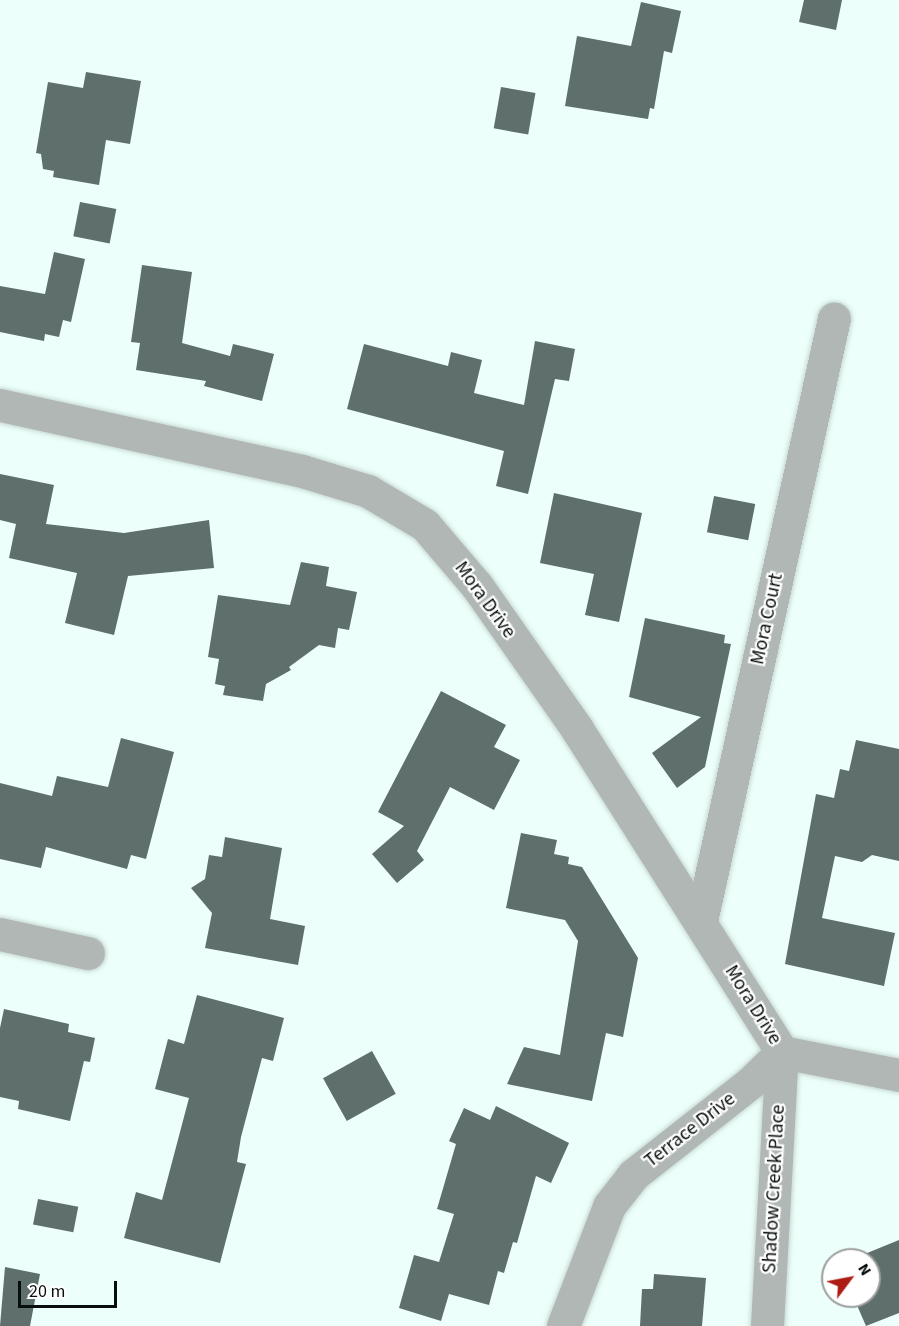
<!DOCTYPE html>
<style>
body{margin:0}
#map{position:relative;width:899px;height:1326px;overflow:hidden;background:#ecfffa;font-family:"Source Sans 3",sans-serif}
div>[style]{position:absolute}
.building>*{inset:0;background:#5f6f6c;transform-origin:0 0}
.roads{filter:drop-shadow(0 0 2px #c8d8d4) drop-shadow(0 0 2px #c8d8d4)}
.minor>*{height:33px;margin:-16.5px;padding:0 16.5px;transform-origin:16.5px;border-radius:16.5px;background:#b0b7b5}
span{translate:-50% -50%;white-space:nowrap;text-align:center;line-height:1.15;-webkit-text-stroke:4.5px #fff;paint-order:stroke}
.street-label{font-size:20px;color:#080e0d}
.north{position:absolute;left:821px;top:1248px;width:60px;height:60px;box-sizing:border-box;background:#fff;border:2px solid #9c9f9e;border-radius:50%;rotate:58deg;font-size:16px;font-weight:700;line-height:24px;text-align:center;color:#080e0d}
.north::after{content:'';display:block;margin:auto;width:21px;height:27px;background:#ae1d15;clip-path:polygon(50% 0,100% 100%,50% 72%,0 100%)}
.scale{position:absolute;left:18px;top:1281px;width:99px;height:27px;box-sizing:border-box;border:3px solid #080e0d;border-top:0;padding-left:8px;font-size:18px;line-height:21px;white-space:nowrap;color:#080e0d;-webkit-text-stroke:4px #fff;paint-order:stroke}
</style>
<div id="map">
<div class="building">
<div style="clip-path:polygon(804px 0,842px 0,836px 30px,799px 22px)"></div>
<div style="clip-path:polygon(641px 2px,681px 11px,672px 53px,664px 51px,654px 109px,650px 108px,648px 119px,565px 106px,577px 36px,631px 46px)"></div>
<div style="clip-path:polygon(86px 72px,141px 81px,130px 144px,106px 140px,99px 185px,53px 177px,54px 171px,43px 169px,41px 154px,36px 153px,48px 82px,83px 88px)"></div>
<div style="left:501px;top:87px;width:35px;height:42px;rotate:10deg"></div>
<div style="left:80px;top:202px;width:37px;height:35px;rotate:11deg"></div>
<div style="clip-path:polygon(54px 252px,85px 259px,71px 322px,63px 320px,59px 337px,45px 334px,44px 341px,0 332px,0 286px,45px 294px)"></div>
<div style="clip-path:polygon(142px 265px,192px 272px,182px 343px,230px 356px,233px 344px,274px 354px,262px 401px,204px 386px,206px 381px,136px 370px,140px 343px,131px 342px)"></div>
<div style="clip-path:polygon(535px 341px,575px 349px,569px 381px,555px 379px,528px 494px,496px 486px,504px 451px,347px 409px,364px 344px,448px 366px,451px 352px,482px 360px,474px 393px,524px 405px)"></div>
<div style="clip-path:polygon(0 474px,54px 485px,46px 524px,124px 533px,209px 520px,214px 568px,128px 576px,114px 635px,65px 623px,77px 573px,9px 558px,16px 524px,0 520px)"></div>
<div style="clip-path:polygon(554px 493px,642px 513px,619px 622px,585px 615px,594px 574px,540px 563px)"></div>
<div style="left:714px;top:496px;width:42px;height:37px;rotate:11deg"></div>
<div style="clip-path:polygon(301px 562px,329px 567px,326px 586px,357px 592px,349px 630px,338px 628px,335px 648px,319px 645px,289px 667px,291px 670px,266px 684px,263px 701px,223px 695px,225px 686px,215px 684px,219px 659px,208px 657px,218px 595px,290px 605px)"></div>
<div style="clip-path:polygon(645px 618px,725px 635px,724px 643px,731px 644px,705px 767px,677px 788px,652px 753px,701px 717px,629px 697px)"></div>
<div style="clip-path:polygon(441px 691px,506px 725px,494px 747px,520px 760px,494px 810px,450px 787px,417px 851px,424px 860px,397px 883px,372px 854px,404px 826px,378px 812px)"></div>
<div style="clip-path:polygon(121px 738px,174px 752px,146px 859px,131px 855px,127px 869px,46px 847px,41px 868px,0 859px,0 783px,52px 796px,57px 776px,108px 787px)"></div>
<div style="clip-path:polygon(856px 740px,899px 749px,899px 861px,872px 855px,862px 862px,835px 856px,822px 918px,895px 933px,884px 986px,785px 964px,816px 794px,834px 798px,840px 769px,849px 771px)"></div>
<div style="clip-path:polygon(521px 833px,557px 840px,554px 854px,569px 857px,568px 864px,582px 867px,638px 958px,623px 1037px,606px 1033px,592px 1101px,507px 1084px,524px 1047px,560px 1055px,578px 941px,565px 920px,506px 908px)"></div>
<div style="clip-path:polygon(225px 837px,282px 848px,270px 919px,305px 926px,298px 965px,205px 948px,212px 913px,191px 888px,205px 879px,209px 855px,222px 857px)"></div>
<div style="clip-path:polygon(197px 995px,284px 1018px,273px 1061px,262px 1058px,241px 1137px,237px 1162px,246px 1164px,220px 1263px,124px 1238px,136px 1192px,162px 1200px,189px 1098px,155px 1089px,168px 1039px,184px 1044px)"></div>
<div style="clip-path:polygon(4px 1009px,69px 1024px,68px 1032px,95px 1038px,90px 1062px,84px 1061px,70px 1121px,18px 1109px,19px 1101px,0 1097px,0 1028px)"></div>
<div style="left:372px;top:1051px;width:49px;height:56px;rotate:61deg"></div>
<div style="clip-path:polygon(496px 1106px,569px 1143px,551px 1183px,536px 1176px,517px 1243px,513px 1242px,504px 1273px,498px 1271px,489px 1305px,449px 1294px,441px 1321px,399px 1308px,414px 1255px,439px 1262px,454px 1214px,437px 1209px,456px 1144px,449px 1141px,464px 1108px,490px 1120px)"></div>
<div style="left:38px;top:1199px;width:41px;height:26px;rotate:11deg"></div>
<div style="clip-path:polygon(899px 1240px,899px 1313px,866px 1326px,853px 1296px,869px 1296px,869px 1260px,850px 1260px)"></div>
<div style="clip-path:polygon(5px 1267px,40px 1274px,30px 1326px,0 1326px)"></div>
<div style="clip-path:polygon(654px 1274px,706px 1278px,702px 1326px,640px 1326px,642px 1289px,653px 1289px)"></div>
</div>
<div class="roads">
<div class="minor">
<div style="left:0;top:405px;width:309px;rotate:12.3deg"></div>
<div style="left:302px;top:471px;width:69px;rotate:16.9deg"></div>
<div style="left:368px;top:491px;width:66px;rotate:30.8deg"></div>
<div style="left:425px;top:525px;width:80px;rotate:49.6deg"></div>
<div style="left:477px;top:586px;width:174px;rotate:55deg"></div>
<div style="left:577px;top:729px;width:383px;rotate:57.6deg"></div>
<div style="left:701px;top:921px;width:617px;rotate:-77.56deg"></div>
<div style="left:0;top:934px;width:90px;rotate:12.2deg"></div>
<div style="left:782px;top:1052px;width:119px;rotate:11.1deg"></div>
<div style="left:563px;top:1326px;width:129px;rotate:-69deg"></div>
<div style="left:609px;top:1206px;width:39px;rotate:-52deg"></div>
<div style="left:633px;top:1175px;width:149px;rotate:-38.2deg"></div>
<div style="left:750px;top:1083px;width:45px;rotate:-44.1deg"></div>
<div style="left:767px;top:1326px;width:274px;rotate:-86.9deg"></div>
</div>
</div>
<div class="street-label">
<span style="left:485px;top:600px;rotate:54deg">Mora Drive</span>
<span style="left:767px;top:619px;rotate:-78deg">Mora Court</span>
<span style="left:753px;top:1005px;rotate:58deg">Mora Drive</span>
<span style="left:690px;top:1130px;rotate:-38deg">Terrace Drive</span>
<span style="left:774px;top:1189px;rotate:-87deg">Shadow Creek Place</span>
</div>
<div class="north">N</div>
<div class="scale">20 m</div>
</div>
